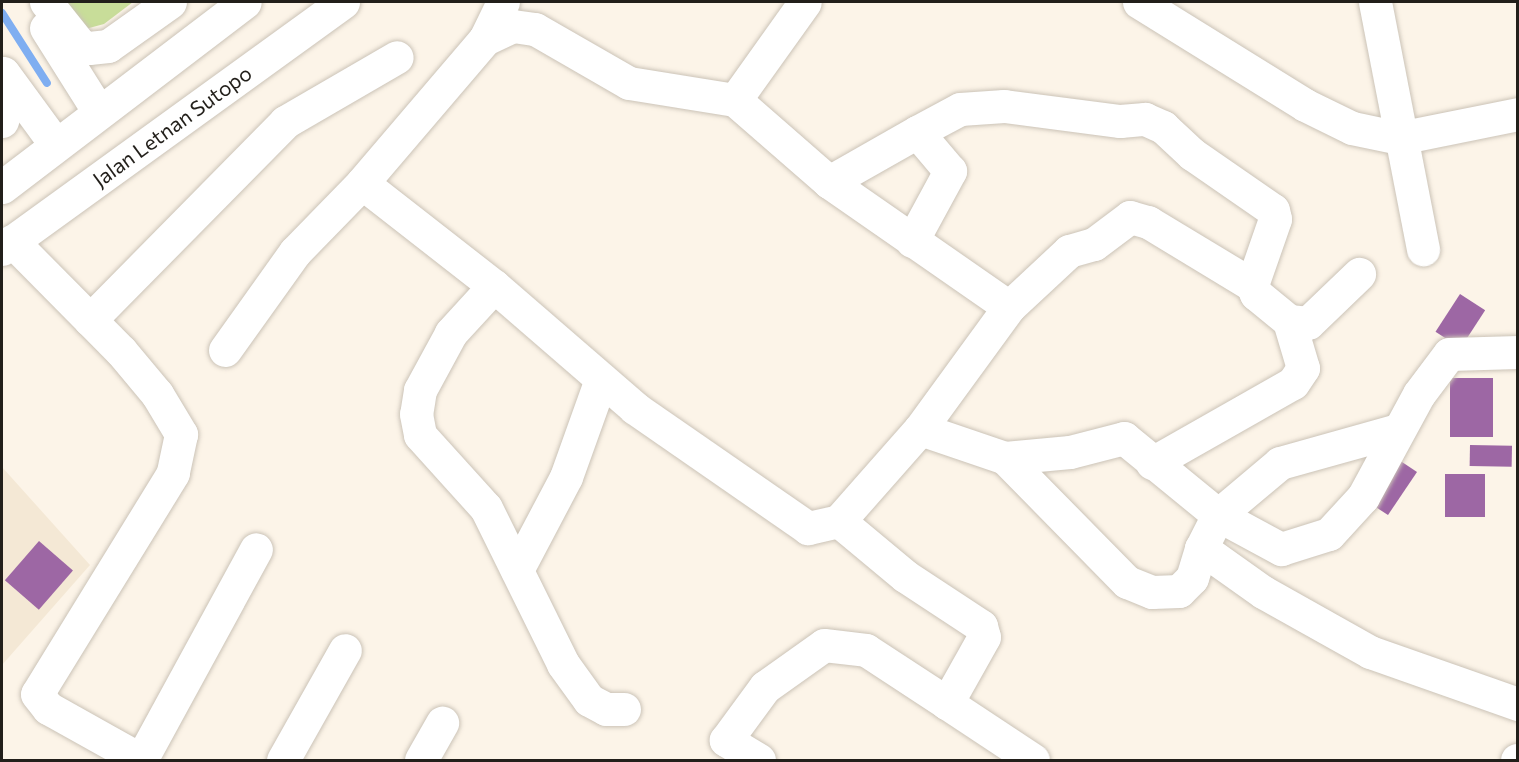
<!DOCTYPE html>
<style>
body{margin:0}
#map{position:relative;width:1519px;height:762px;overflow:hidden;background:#fcf4e8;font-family:Commissioner,sans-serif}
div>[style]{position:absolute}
.built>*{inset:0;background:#f4e8d5}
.green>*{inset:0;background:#c8dd99}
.stream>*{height:8px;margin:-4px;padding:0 4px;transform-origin:4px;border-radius:4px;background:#7faef1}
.building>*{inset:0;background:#9d67a4;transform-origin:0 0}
.roads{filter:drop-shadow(0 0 2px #cbc3b7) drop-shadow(0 0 2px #cbc3b7)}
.minor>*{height:33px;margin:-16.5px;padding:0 16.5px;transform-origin:16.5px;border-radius:16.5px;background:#fff}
.major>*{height:33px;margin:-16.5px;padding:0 16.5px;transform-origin:16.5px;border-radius:16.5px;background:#fff}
span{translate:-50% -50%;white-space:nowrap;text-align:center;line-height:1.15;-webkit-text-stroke:6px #fff;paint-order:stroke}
.street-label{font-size:21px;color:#221f1a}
.frame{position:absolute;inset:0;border:3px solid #221f1a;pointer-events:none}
</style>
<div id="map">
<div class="built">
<div style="clip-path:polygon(2px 467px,90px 565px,2px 665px)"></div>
</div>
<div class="green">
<div style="clip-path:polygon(59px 2px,133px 2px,104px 24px,78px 31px)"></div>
</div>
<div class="stream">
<div style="left:2px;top:13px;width:83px;rotate:57.3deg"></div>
</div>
<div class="building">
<div style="left:1460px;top:294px;width:30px;height:45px;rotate:33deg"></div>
<div style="left:1450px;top:378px;width:43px;height:59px"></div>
<div style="left:1470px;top:445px;width:42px;height:21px;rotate:1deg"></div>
<div style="clip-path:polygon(1393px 456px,1417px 472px,1388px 515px,1371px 504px)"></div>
<div style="left:1445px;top:474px;width:40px;height:43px"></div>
<div style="left:39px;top:541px;width:45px;height:52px;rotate:41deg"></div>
</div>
<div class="roads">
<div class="minor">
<div style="left:46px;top:2px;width:56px;rotate:51.5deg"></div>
<div style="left:81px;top:46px;width:8px;rotate:14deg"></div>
<div style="left:89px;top:48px;width:19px;rotate:-6deg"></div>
<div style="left:108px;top:46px;width:76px;rotate:-35.4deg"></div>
<div style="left:1139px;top:2px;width:195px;rotate:31.8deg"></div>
<div style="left:1305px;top:105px;width:52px;rotate:26.1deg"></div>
<div style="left:1352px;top:128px;width:48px;rotate:12deg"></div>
<div style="left:1399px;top:138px;width:121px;rotate:-11.4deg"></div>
<div style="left:1375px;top:2px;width:252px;rotate:79deg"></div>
<div style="left:46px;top:28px;width:99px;rotate:57.8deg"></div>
<div style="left:485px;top:39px;width:31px;rotate:-25deg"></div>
<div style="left:513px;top:26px;width:22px;rotate:8deg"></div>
<div style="left:535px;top:29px;width:108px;rotate:29.9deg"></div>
<div style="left:629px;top:83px;width:107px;rotate:9.1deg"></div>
<div style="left:735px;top:100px;width:125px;rotate:41.1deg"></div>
<div style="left:829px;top:182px;width:219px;rotate:34.8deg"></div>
<div style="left:1009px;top:307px;width:151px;rotate:126.1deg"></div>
<div style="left:920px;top:429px;width:123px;rotate:131.4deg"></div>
<div style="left:839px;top:521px;width:32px;rotate:167deg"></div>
<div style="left:808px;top:528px;width:211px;rotate:-145.3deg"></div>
<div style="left:635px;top:408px;width:186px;rotate:-139.1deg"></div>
<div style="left:494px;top:286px;width:167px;rotate:-142deg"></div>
<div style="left:362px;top:183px;width:189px;rotate:-49.5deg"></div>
<div style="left:485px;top:39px;width:41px;rotate:-64.1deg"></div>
<div style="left:4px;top:74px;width:88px;rotate:53.8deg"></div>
<div style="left:735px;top:100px;width:120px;rotate:-54.5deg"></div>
<div style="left:2px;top:121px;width:25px;rotate:-72deg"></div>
<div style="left:10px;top:97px;width:25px;rotate:-106deg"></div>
<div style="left:829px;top:182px;width:101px;rotate:-29.6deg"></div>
<div style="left:12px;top:241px;width:155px;rotate:45.3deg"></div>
<div style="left:121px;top:351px;width:56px;rotate:50.1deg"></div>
<div style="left:157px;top:394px;width:47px;rotate:59deg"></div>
<div style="left:181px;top:434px;width:40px;rotate:102deg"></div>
<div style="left:173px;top:473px;width:259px;rotate:121.6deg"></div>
<div style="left:37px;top:694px;width:18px;rotate:52deg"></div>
<div style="left:48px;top:708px;width:107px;rotate:29.2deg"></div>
<div style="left:912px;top:241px;width:80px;rotate:-61.5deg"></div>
<div style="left:950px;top:171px;width:51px;rotate:-130.2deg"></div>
<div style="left:917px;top:132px;width:49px;rotate:-28.1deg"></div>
<div style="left:960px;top:109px;width:44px;rotate:-3.9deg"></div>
<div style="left:1004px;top:106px;width:117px;rotate:7.4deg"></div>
<div style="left:1120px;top:121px;width:25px;rotate:-5deg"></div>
<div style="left:1145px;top:119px;width:20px;rotate:24deg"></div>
<div style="left:1163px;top:127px;width:40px;rotate:43deg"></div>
<div style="left:1192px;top:154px;width:98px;rotate:34.7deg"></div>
<div style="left:1273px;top:210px;width:9px;rotate:77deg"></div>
<div style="left:1275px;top:219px;width:70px;rotate:109.2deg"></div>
<div style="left:1252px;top:285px;width:10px;rotate:66deg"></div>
<div style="left:1256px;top:294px;width:43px;rotate:39.3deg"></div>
<div style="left:1289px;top:321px;width:19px;rotate:6deg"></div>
<div style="left:1308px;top:323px;width:71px;rotate:-43.9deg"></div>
<div style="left:494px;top:286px;width:64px;rotate:132.5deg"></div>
<div style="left:451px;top:333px;width:65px;rotate:118.5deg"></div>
<div style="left:420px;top:390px;width:24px;rotate:99deg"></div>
<div style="left:416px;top:414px;width:21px;rotate:79deg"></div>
<div style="left:420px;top:435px;width:98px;rotate:47.9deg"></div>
<div style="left:486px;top:508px;width:174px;rotate:63.7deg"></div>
<div style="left:563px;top:664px;width:44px;rotate:54.2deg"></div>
<div style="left:589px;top:700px;width:19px;rotate:28deg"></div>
<div style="left:606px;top:709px;width:18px"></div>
<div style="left:1009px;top:307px;width:82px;rotate:-43deg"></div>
<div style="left:1069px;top:251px;width:26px;rotate:-16deg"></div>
<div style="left:1094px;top:244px;width:45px;rotate:-36.9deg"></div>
<div style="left:1130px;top:217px;width:19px;rotate:16deg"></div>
<div style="left:1148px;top:222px;width:122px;rotate:31.2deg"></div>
<div style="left:90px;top:320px;width:278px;rotate:-45.4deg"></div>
<div style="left:285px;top:122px;width:129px;rotate:-30.1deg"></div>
<div style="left:225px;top:350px;width:120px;rotate:-54.5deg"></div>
<div style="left:295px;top:252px;width:96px;rotate:-45.8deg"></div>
<div style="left:920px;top:429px;width:90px;rotate:18.8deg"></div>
<div style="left:1005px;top:458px;width:65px;rotate:-5.3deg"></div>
<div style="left:1070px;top:452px;width:56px;rotate:-14.5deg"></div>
<div style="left:1124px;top:438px;width:122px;rotate:39.3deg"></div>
<div style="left:1218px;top:515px;width:37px;rotate:117deg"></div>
<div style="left:1201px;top:548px;width:76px;rotate:35.4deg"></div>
<div style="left:1263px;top:592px;width:123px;rotate:29.3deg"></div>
<div style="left:1370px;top:652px;width:157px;rotate:19.4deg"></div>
<div style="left:1398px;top:430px;width:123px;rotate:164.4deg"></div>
<div style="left:1280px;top:463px;width:81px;rotate:140deg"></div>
<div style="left:1218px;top:515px;width:72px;rotate:28.4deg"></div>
<div style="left:1281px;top:549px;width:50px;rotate:-17.4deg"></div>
<div style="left:1329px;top:534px;width:50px;rotate:-47.4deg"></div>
<div style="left:1363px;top:497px;width:117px;rotate:-61.5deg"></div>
<div style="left:1419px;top:394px;width:50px;rotate:-53.1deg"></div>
<div style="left:1449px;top:354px;width:69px;rotate:-1.7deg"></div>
<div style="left:1005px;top:458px;width:174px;rotate:45.5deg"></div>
<div style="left:1127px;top:582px;width:27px;rotate:22deg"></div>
<div style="left:1152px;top:592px;width:27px;rotate:-2deg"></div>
<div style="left:1179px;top:591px;width:18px;rotate:-45deg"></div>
<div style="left:1192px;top:578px;width:31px;rotate:-73deg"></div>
<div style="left:1152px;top:463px;width:162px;rotate:-29.6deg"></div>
<div style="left:1293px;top:383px;width:18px;rotate:-56deg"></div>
<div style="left:1303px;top:368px;width:49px;rotate:-106.6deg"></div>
<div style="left:839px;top:521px;width:86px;rotate:39.8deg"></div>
<div style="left:905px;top:576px;width:91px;rotate:33.3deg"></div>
<div style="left:981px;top:626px;width:11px;rotate:75deg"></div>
<div style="left:984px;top:637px;width:76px;rotate:119.3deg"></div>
<div style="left:947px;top:703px;width:103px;rotate:33.5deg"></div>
<div style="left:517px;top:570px;width:105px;rotate:-62.2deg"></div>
<div style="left:566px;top:477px;width:104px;rotate:-70.3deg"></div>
<div style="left:141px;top:760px;width:240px;rotate:-61.4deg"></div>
<div style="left:283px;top:760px;width:126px;rotate:-60.6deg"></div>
<div style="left:421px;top:760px;width:43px;rotate:-60.4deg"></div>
<div style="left:759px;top:760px;width:39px;rotate:-149deg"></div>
<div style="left:726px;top:740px;width:66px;rotate:-53.7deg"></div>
<div style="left:765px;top:687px;width:72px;rotate:-35.4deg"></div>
<div style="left:824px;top:645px;width:42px;rotate:6.8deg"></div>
<div style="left:866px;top:650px;width:97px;rotate:33.2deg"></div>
<div style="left:1517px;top:760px;width:1px"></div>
</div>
<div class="major">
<div style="left:2px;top:187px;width:305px;rotate:-37.3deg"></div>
<div style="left:2px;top:249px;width:421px;rotate:-35.9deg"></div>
</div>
</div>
<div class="street-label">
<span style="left:172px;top:126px;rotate:-36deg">Jalan Letnan Sutopo</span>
</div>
<div class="frame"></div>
</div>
